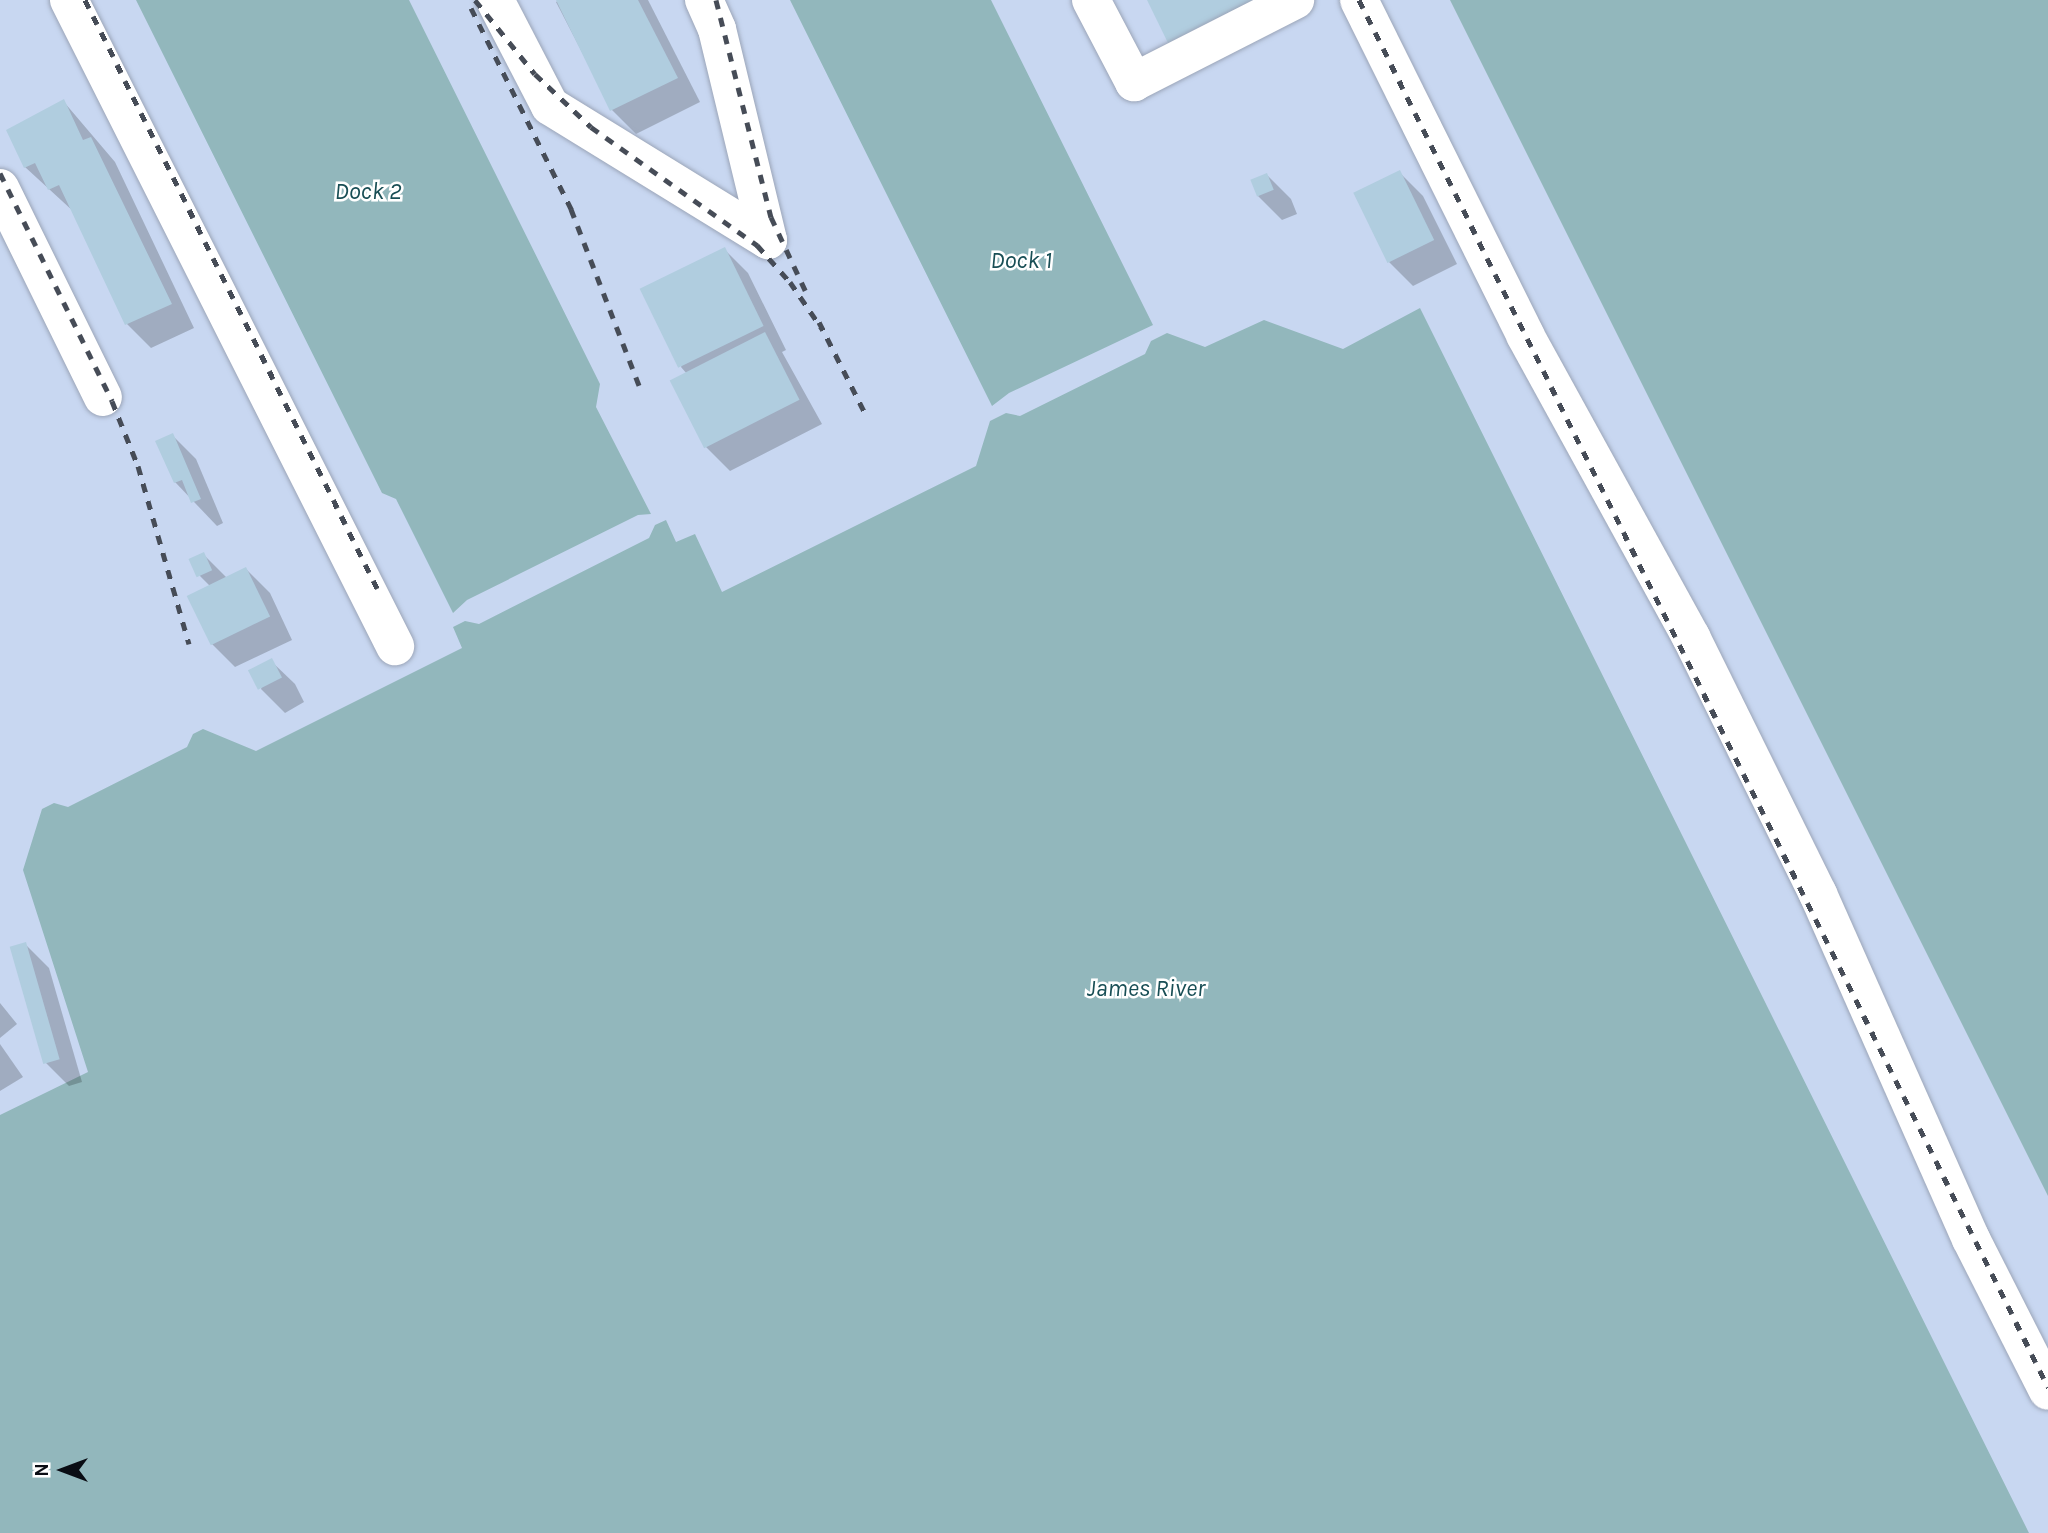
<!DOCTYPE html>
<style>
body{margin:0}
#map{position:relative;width:2048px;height:1533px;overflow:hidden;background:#d8e3f7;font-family:Karla,sans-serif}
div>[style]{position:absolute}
.built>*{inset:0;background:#c8d7f1;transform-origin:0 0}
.water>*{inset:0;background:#92b7bc}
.shadow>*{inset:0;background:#0003}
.building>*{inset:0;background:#b0cddf;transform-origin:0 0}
.roads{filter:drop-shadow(0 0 2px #9ba5b8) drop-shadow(0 0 2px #9ba5b8)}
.minor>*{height:38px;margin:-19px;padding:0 19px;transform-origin:19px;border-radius:19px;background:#fff}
.rail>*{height:5px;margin-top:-2.5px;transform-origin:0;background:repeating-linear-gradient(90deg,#464c57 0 9px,transparent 0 18px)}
span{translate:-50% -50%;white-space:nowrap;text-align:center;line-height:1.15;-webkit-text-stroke:5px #fff;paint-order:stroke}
.water-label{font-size:24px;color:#184e55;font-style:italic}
.north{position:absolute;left:28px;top:1435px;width:70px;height:70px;-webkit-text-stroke:5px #fff;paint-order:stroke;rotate:270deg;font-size:19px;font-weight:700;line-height:28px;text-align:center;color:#0a0d14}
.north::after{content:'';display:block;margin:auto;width:24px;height:32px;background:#0a0d14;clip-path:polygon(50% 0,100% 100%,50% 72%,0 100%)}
</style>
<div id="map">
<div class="built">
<div style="left:0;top:0;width:2048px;height:1533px"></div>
</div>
<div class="water">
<div style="clip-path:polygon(136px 0,409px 0,600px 384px,596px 407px,651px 514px,638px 515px,467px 600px,453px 613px,396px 499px,382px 493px)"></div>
<div style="clip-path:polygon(790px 0,991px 0,1153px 325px,1009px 393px,992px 406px)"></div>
<div style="clip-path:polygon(1450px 0,2048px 0,2048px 1196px)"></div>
<div style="clip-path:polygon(1420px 308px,2029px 1533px,0 1533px,0 1115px,88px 1072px,23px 870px,42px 809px,54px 803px,68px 807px,187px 747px,193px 734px,203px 729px,256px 751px,462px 648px,453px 627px,465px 621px,479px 624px,649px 538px,655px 525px,666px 520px,676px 542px,695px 534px,722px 592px,976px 466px,990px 421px,1006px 413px,1020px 416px,1145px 354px,1151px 341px,1167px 333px,1205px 347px,1264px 320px,1343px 349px)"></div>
</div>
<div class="shadow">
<div style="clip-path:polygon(560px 0,648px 0,700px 102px,636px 134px,612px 110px,556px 2px)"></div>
<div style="clip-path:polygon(64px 102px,115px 162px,194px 328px,151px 348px,127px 324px,74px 212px,25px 167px)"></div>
<div style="clip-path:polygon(1399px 172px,1423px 196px,1457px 264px,1413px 286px,1389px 262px)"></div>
<div style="clip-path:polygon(1267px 175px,1291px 199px,1297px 214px,1282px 220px,1258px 196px)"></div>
<div style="clip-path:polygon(724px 249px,748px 273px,786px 350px,782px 352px,822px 424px,730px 471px,706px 447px,687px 374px,681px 367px)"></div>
<div style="clip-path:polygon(172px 435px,196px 459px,223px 523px,217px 526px,175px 482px)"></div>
<div style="clip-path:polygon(203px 554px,227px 578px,246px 569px,270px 593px,292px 640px,235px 667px,211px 643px,210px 586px,200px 576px)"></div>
<div style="clip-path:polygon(271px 661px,295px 684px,304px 702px,285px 713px,261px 689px)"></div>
<div style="clip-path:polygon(25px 944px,49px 968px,82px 1082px,69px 1086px,45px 1062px)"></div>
<div style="clip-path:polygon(0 1003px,17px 1024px,0 1038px)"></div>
<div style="clip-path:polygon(0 1044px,23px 1077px,0 1091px)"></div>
</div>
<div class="building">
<div style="clip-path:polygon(556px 0,638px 0,678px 78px,610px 111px)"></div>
<div style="clip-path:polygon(1147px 0,1253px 0,1168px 43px)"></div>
<div style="clip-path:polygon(64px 99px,83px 140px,91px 137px,172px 304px,125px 325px,59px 185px,48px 190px,35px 163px,24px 168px,6px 130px)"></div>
<div style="left:1400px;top:170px;width:78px;height:52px;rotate:64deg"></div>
<div style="left:1267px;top:173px;width:18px;height:18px;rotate:68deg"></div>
<div style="left:725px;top:247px;width:88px;height:95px;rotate:64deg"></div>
<div style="left:765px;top:332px;width:76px;height:107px;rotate:63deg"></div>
<div style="clip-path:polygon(173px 433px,201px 499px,191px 503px,182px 480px,174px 483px,155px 441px)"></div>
<div style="left:204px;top:552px;width:20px;height:17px;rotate:66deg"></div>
<div style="left:246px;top:567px;width:55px;height:66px;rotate:64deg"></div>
<div style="left:272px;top:658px;width:22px;height:27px;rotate:63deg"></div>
<div style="left:26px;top:942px;width:122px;height:17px;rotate:74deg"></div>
</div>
<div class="roads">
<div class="minor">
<div style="left:69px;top:0;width:724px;rotate:63.22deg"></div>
<div style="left:495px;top:0;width:119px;rotate:62.6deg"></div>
<div style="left:550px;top:106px;width:256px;rotate:31.6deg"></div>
<div style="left:768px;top:240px;width:217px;rotate:-103.6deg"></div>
<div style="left:717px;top:29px;width:32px;rotate:-114deg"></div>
<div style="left:1091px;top:0;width:93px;rotate:62.3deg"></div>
<div style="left:1134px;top:82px;width:181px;rotate:-27deg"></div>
<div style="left:1359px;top:0;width:374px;rotate:63.6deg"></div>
<div style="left:1525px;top:335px;width:345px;rotate:61.2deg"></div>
<div style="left:1691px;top:637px;width:287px;rotate:63.7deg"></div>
<div style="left:1818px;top:894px;width:377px;rotate:66.1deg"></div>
<div style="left:1971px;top:1239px;width:170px;rotate:63.1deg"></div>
<div style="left:0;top:188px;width:233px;rotate:63.8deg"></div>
</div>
</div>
<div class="rail">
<div style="left:85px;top:0;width:659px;rotate:63.59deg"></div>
<div style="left:475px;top:0;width:95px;rotate:51deg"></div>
<div style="left:535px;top:74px;width:77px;rotate:43.4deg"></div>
<div style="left:591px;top:127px;width:204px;rotate:35.4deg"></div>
<div style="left:757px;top:245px;width:50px;rotate:48.3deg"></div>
<div style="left:790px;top:282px;width:58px;rotate:55.5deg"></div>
<div style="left:716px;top:0;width:224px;rotate:75.8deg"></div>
<div style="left:771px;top:217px;width:81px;rotate:65deg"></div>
<div style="left:1359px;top:0;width:1549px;rotate:63.58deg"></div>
<div style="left:471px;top:8px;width:225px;rotate:63.5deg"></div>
<div style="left:571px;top:209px;width:192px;rotate:68.9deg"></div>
<div style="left:0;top:173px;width:254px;rotate:63.8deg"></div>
<div style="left:112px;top:401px;width:70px;rotate:68.2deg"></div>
<div style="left:138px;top:466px;width:185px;rotate:74deg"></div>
<div style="left:819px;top:322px;width:102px;rotate:63.2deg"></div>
</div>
<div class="water-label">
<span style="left:368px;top:192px">Dock 2</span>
<span style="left:1021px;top:261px">Dock 1</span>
<span style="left:1146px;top:989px">James River</span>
</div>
<div class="north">N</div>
</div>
